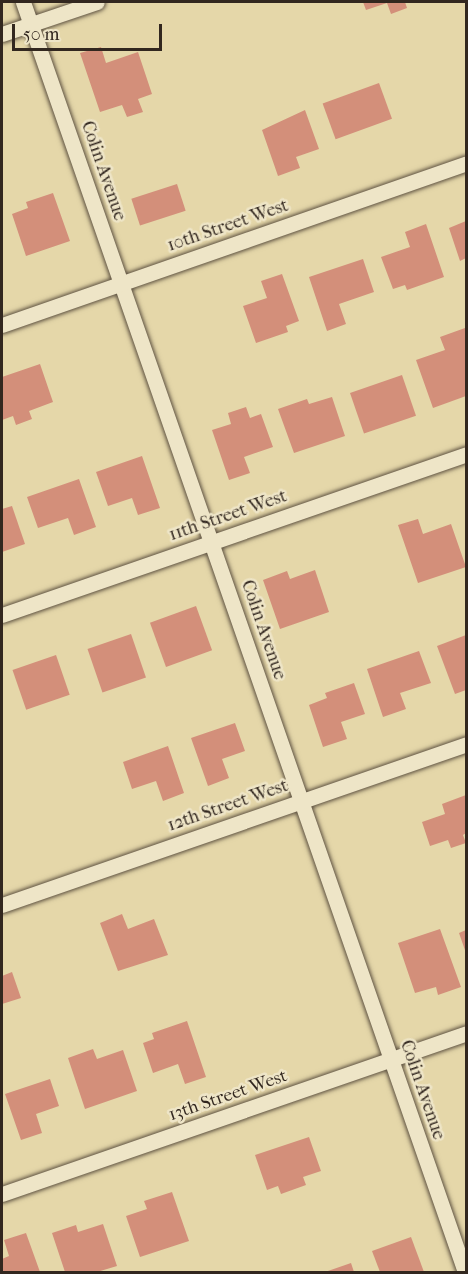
<!DOCTYPE html>
<style>
body{margin:0}
#map{position:relative;width:468px;height:1274px;overflow:hidden;background:#e5d7a9;font-family:"IM FELL French Canon",serif}
div>[style]{position:absolute}
.building>*{inset:0;background:#d38f7a;transform-origin:0 0}
.roads{filter:drop-shadow(0 0 2px #5f5342) drop-shadow(0 0 2px #5f5342)}
.street>*{height:15px;margin:-7.5px;padding:0 7.5px;transform-origin:7.5px;border-radius:7.5px;background:#eee5c7}
span{translate:-50% -50%;white-space:nowrap;text-align:center;line-height:1.15;-webkit-text-stroke:5px #eee5c7;paint-order:stroke}
.street-label{font-size:18px;color:#32271f}
.frame{position:absolute;inset:0;border:3px solid #32271f;pointer-events:none}
.scale{position:absolute;left:12px;top:24px;width:150px;height:27px;box-sizing:border-box;border:3px solid #32271f;border-top:0;padding-left:8px;font-size:18px;line-height:21px;white-space:nowrap;color:#32271f;-webkit-text-stroke:4px #eee5c7;paint-order:stroke}
</style>
<div id="map">
<div class="building">
<div style="clip-path:polygon(363px 2px,405px 2px,407px 8px,391px 14px,387px 3px,366px 10px)"></div>
<div style="clip-path:polygon(101px 47px,106px 63px,138px 52px,152px 94px,138px 99px,143px 112px,127px 117px,122px 105px,100px 112px,80px 53px)"></div>
<div style="left:379px;top:83px;width:38px;height:60px;rotate:70deg"></div>
<div style="clip-path:polygon(305px 110px,319px 149px,296px 157px,300px 168px,278px 176px,262px 130px)"></div>
<div style="left:177px;top:184px;width:28px;height:48px;rotate:72deg"></div>
<div style="clip-path:polygon(53px 193px,70px 241px,26px 256px,12px 214px,28px 208px,26px 202px)"></div>
<div style="clip-path:polygon(466px 221px,466px 258px,460px 261px,449px 228px)"></div>
<div style="clip-path:polygon(426px 224px,444px 277px,407px 290px,405px 285px,393px 289px,381px 257px,410px 247px,405px 232px)"></div>
<div style="clip-path:polygon(363px 259px,374px 292px,339px 304px,346px 324px,327px 331px,309px 277px)"></div>
<div style="clip-path:polygon(282px 274px,299px 321px,286px 326px,288px 332px,256px 343px,243px 306px,267px 298px,261px 281px)"></div>
<div style="clip-path:polygon(465px 328px,466px 396px,433px 408px,416px 360px,445px 350px,440px 337px)"></div>
<div style="clip-path:polygon(40px 364px,53px 402px,29px 411px,32px 419px,16px 425px,13px 416px,2px 420px,2px 377px)"></div>
<div style="left:402px;top:375px;width:43px;height:55px;rotate:71deg"></div>
<div style="clip-path:polygon(332px 397px,345px 436px,294px 453px,278px 409px,307px 399px,309px 404px)"></div>
<div style="clip-path:polygon(246px 407px,250px 418px,261px 414px,273px 447px,244px 457px,250px 473px,229px 480px,212px 430px,231px 424px,228px 413px)"></div>
<div style="clip-path:polygon(142px 456px,160px 508px,138px 515px,132px 498px,108px 506px,96px 472px)"></div>
<div style="clip-path:polygon(79px 479px,96px 527px,74px 535px,68px 518px,38px 528px,27px 497px)"></div>
<div style="clip-path:polygon(12px 506px,25px 544px,2px 552px,2px 509px)"></div>
<div style="clip-path:polygon(418px 519px,423px 534px,451px 524px,466px 567px,418px 583px,398px 525px)"></div>
<div style="clip-path:polygon(315px 570px,329px 612px,280px 629px,263px 580px,287px 571px,290px 579px)"></div>
<div style="left:196px;top:606px;width:47px;height:49px;rotate:70deg"></div>
<div style="left:131px;top:634px;width:46px;height:46px;rotate:71deg"></div>
<div style="clip-path:polygon(466px 635px,466px 690px,455px 694px,437px 646px)"></div>
<div style="clip-path:polygon(419px 651px,431px 683px,400px 693px,406px 709px,383px 717px,367px 669px)"></div>
<div style="left:56px;top:655px;width:42px;height:46px;rotate:71deg"></div>
<div style="clip-path:polygon(354px 683px,365px 714px,341px 722px,347px 739px,323px 747px,309px 705px,327px 698px,325px 693px)"></div>
<div style="clip-path:polygon(235px 723px,245px 751px,222px 759px,229px 778px,208px 786px,191px 738px)"></div>
<div style="clip-path:polygon(168px 746px,184px 793px,163px 801px,156px 781px,132px 789px,123px 762px)"></div>
<div style="clip-path:polygon(466px 795px,466px 833px,463px 835px,466px 843px,451px 848px,448px 840px,430px 846px,422px 822px,445px 814px,442px 804px)"></div>
<div style="clip-path:polygon(122px 914px,128px 929px,154px 919px,168px 955px,118px 971px,100px 923px)"></div>
<div style="clip-path:polygon(440px 929px,461px 987px,438px 995px,436px 987px,415px 993px,398px 943px)"></div>
<div style="clip-path:polygon(466px 930px,466px 953px,459px 933px)"></div>
<div style="clip-path:polygon(12px 972px,21px 998px,2px 1004px,2px 976px)"></div>
<div style="clip-path:polygon(187px 1021px,206px 1077px,185px 1084px,178px 1064px,153px 1073px,143px 1043px,154px 1039px,152px 1033px)"></div>
<div style="clip-path:polygon(93px 1049px,97px 1059px,123px 1050px,137px 1091px,85px 1109px,68px 1058px)"></div>
<div style="clip-path:polygon(50px 1079px,59px 1106px,36px 1114px,42px 1133px,21px 1140px,5px 1094px)"></div>
<div style="clip-path:polygon(309px 1137px,321px 1171px,303px 1177px,306px 1185px,281px 1194px,278px 1186px,267px 1190px,255px 1155px)"></div>
<div style="clip-path:polygon(172px 1192px,189px 1241px,140px 1257px,126px 1216px,147px 1209px,144px 1201px)"></div>
<div style="clip-path:polygon(103px 1224px,117px 1266px,97px 1272px,65px 1272px,52px 1233px,76px 1225px,78px 1232px)"></div>
<div style="clip-path:polygon(26px 1233px,40px 1272px,2px 1272px,2px 1259px,9px 1256px,4px 1240px)"></div>
<div style="clip-path:polygon(411px 1237px,424px 1272px,380px 1272px,372px 1251px)"></div>
<div style="clip-path:polygon(351px 1263px,354px 1272px,325px 1272px)"></div>
</div>
<div class="roads">
<div class="street">
<div style="left:23px;top:2px;width:1345px;rotate:70.81deg"></div>
<div style="left:2px;top:34px;width:100px;rotate:-18.6deg"></div>
<div style="left:2px;top:325px;width:491px;rotate:-19.2deg"></div>
<div style="left:2px;top:615px;width:491px;rotate:-19.1deg"></div>
<div style="left:2px;top:905px;width:491px;rotate:-19.1deg"></div>
<div style="left:2px;top:1194px;width:491px;rotate:-19.1deg"></div>
</div>
</div>
<div class="street-label">
<span style="left:103px;top:171px;rotate:71deg">Colin Avenue</span>
<span style="left:228px;top:226px;rotate:-19deg">10th Street West</span>
<span style="left:228px;top:516px;rotate:-19deg">11th Street West</span>
<span style="left:263px;top:630px;rotate:71deg">Colin Avenue</span>
<span style="left:228px;top:806px;rotate:-19deg">12th Street West</span>
<span style="left:422px;top:1090px;rotate:71deg">Colin Avenue</span>
<span style="left:228px;top:1096px;rotate:-19deg">13th Street West</span>
</div>
<div class="frame"></div>
<div class="scale">50 m</div>
</div>
